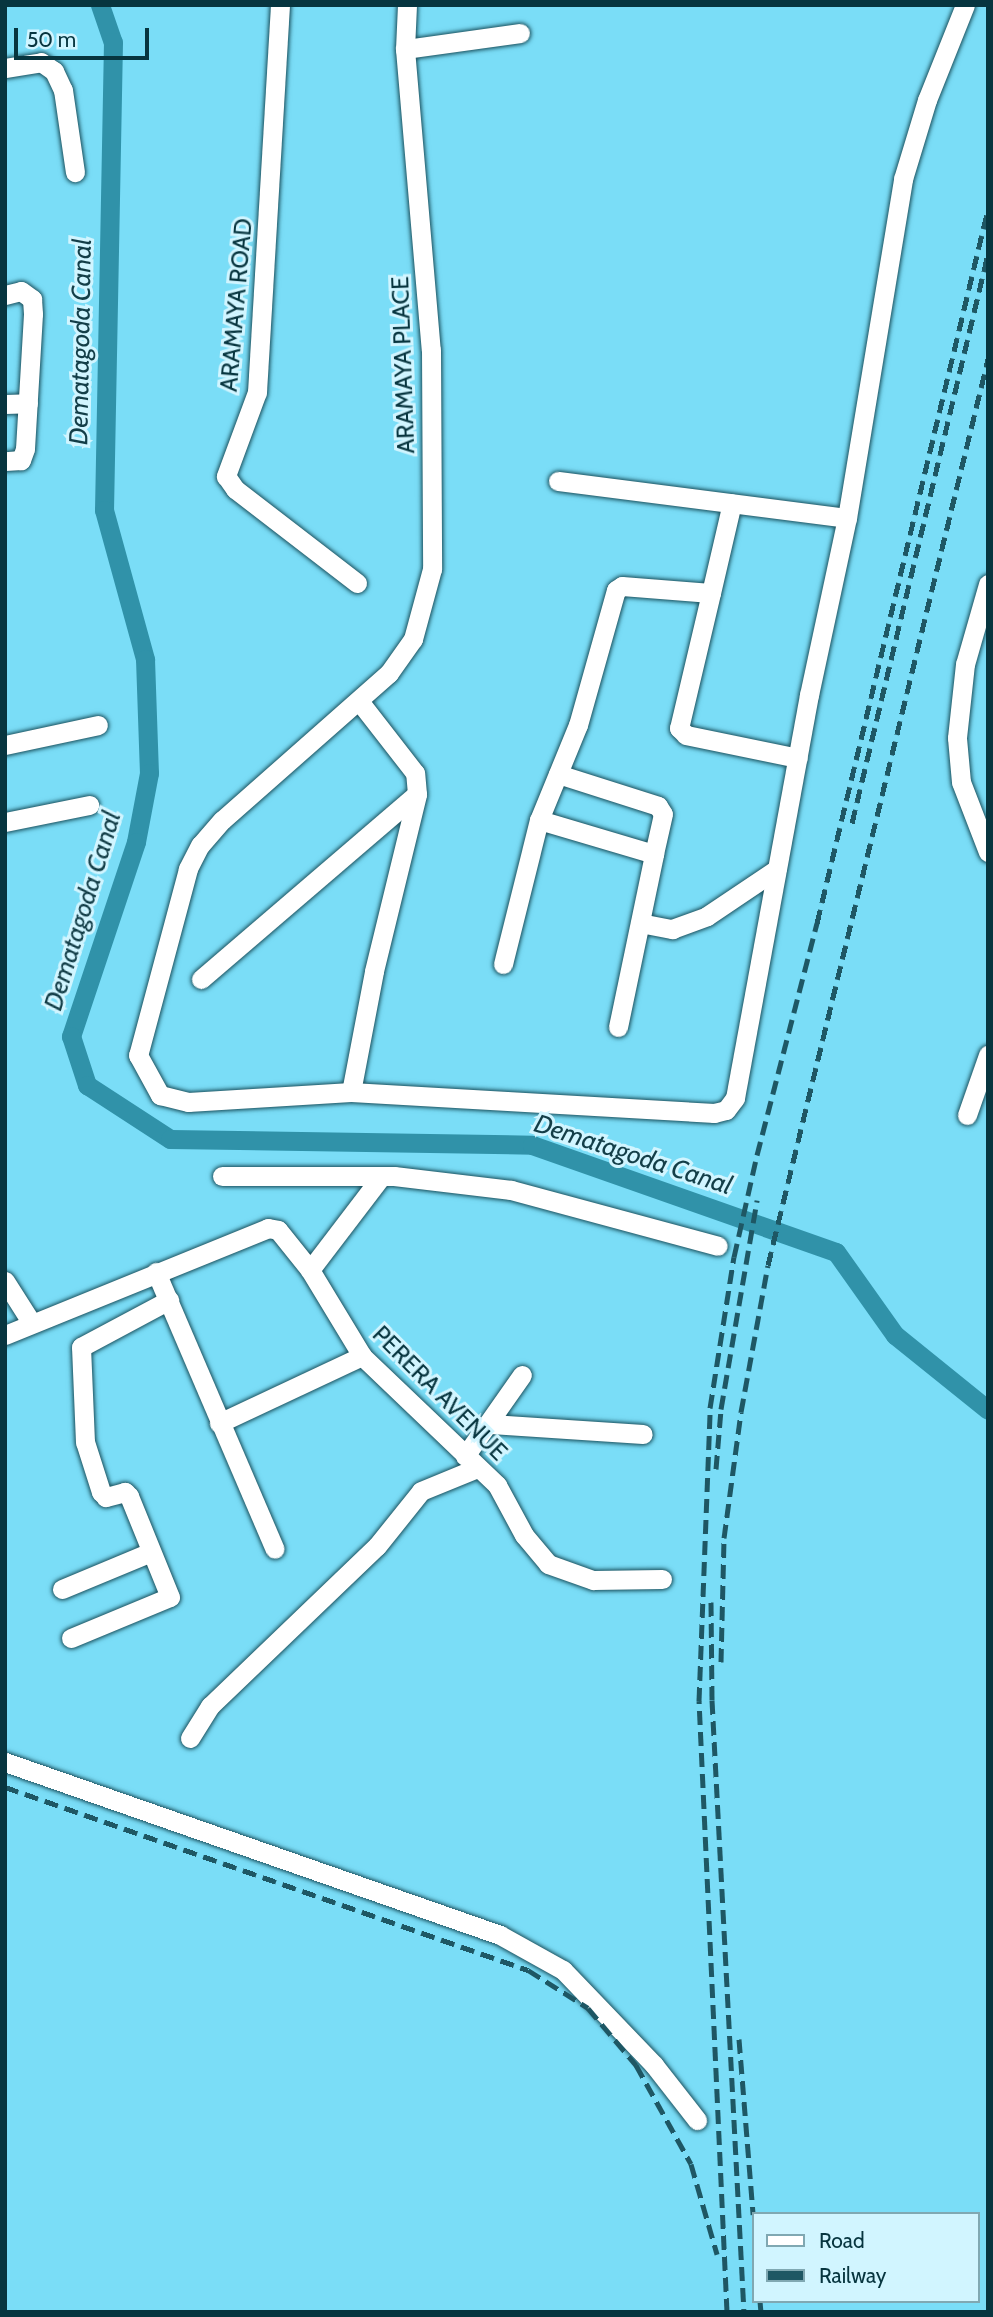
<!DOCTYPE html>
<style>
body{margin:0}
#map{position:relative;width:993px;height:2317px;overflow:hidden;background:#7addf7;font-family:Cabin,sans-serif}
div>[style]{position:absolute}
.canal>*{height:19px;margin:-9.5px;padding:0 9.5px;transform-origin:9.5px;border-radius:9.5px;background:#3092a9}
.roads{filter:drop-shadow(0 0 2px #1b515e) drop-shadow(0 0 2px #1b515e)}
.minor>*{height:19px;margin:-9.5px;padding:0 9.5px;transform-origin:9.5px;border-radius:9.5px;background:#fff}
.rail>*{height:5px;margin-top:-2.5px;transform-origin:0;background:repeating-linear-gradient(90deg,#1e5764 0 14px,transparent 0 21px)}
span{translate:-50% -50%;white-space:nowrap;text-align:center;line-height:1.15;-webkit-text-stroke:6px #d1f5ff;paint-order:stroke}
.street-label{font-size:24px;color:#07353f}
.water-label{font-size:26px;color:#133e48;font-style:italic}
.frame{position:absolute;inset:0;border:7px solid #07353f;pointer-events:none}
.legend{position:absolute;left:752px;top:2212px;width:228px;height:91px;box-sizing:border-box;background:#d1f5ff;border:2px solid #80a8b2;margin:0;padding:9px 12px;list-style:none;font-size:21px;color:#07353f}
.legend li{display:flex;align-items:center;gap:14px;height:35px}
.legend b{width:35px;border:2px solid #80a8b2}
.scale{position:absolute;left:14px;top:28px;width:135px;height:32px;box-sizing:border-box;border:4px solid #07353f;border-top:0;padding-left:9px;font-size:21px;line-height:24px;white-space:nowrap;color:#07353f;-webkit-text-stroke:5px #d1f5ff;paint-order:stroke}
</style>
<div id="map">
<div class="canal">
<div style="left:100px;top:5px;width:39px;rotate:71deg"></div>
<div style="left:113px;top:42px;width:468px;rotate:91.1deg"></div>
<div style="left:104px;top:510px;width:155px;rotate:74.6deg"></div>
<div style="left:145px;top:659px;width:114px;rotate:88deg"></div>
<div style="left:149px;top:773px;width:70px;rotate:100.7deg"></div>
<div style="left:136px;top:842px;width:205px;rotate:108.5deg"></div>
<div style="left:71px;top:1036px;width:52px;rotate:71.9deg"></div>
<div style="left:87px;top:1085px;width:99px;rotate:33deg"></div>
<div style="left:170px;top:1139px;width:362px;rotate:0.9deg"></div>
<div style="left:532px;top:1145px;width:322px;rotate:19.4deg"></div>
<div style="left:836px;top:1252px;width:102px;rotate:54.6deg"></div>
<div style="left:895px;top:1335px;width:119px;rotate:38.9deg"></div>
</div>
<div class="roads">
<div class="minor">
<div style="left:280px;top:5px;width:388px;rotate:93.4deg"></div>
<div style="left:257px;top:392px;width:90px;rotate:110.3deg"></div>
<div style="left:226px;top:476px;width:16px;rotate:55deg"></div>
<div style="left:235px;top:489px;width:154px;rotate:37.6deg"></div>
<div style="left:407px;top:5px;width:44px;rotate:92.6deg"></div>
<div style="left:405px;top:49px;width:302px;rotate:85.1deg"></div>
<div style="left:431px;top:350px;width:219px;rotate:89.7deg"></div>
<div style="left:432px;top:569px;width:73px;rotate:105.2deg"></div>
<div style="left:413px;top:639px;width:42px;rotate:125.2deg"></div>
<div style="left:389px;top:673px;width:222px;rotate:138.6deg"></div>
<div style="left:222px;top:820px;width:33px;rotate:131deg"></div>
<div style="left:200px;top:845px;width:27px;rotate:117deg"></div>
<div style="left:188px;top:869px;width:193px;rotate:105deg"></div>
<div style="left:138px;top:1055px;width:46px;rotate:61.2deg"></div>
<div style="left:160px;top:1095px;width:29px;rotate:14deg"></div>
<div style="left:188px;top:1102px;width:163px;rotate:-3.5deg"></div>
<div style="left:351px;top:1092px;width:364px;rotate:3.3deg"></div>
<div style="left:714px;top:1113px;width:12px;rotate:-14deg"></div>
<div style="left:726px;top:1110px;width:15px;rotate:-53deg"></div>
<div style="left:735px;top:1098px;width:410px;rotate:-79.6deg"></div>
<div style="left:809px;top:695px;width:181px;rotate:-77.9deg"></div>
<div style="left:847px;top:518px;width:344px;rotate:-80.6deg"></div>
<div style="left:903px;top:179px;width:83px;rotate:-73.1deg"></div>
<div style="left:927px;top:100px;width:102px;rotate:-68.2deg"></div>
<div style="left:405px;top:49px;width:116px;rotate:-7.9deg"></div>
<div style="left:5px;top:68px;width:36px;rotate:-9deg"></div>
<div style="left:41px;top:62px;width:16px;rotate:35deg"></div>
<div style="left:54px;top:71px;width:21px;rotate:65deg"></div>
<div style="left:63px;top:90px;width:83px;rotate:81.7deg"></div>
<div style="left:5px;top:295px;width:16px;rotate:-14deg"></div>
<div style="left:21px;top:291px;width:14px;rotate:36deg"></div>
<div style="left:32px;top:299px;width:15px;rotate:86deg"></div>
<div style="left:33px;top:314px;width:135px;rotate:93.4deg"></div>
<div style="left:25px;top:449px;width:12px;rotate:110deg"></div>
<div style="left:21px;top:460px;width:16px;rotate:176deg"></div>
<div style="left:5px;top:404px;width:23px;rotate:-2deg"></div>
<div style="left:558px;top:481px;width:291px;rotate:7.3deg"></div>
<div style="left:988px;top:584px;width:83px;rotate:106deg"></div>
<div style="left:965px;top:664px;width:74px;rotate:96.2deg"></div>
<div style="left:957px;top:738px;width:44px;rotate:84.8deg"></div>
<div style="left:961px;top:782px;width:75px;rotate:68.9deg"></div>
<div style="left:711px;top:593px;width:139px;rotate:103.3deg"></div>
<div style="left:679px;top:728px;width:10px;rotate:45deg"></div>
<div style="left:686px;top:735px;width:114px;rotate:11.6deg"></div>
<div style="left:5px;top:745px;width:95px;rotate:-12.1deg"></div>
<div style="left:558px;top:774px;width:105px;rotate:17.7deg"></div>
<div style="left:658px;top:806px;width:9px;rotate:58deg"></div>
<div style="left:663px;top:814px;width:41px;rotate:102.7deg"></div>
<div style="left:5px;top:822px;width:86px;rotate:-11.4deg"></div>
<div style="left:640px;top:923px;width:33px;rotate:11deg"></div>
<div style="left:672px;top:929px;width:37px;rotate:-20deg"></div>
<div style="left:707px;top:916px;width:84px;rotate:-33.9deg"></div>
<div style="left:503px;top:964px;width:148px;rotate:-76deg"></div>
<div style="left:201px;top:979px;width:284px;rotate:-40.6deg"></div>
<div style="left:618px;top:1027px;width:177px;rotate:-78.2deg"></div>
<div style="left:654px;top:854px;width:120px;rotate:-163.5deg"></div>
<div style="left:539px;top:820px;width:103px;rotate:-67.7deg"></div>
<div style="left:578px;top:725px;width:140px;rotate:-74.3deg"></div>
<div style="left:616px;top:590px;width:7px;rotate:-34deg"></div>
<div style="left:622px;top:586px;width:89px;rotate:4.5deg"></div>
<div style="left:711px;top:593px;width:92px;rotate:-76.9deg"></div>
<div style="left:351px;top:1092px;width:123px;rotate:-79.2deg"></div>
<div style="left:374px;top:971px;width:182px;rotate:-76.3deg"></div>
<div style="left:417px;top:794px;width:21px;rotate:-95deg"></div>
<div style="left:415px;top:773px;width:91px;rotate:-127.9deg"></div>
<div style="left:967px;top:1115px;width:64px;rotate:-70.7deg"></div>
<div style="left:222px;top:1176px;width:172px"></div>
<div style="left:394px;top:1176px;width:118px;rotate:6.8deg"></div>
<div style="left:511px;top:1190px;width:214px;rotate:15.1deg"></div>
<div style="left:310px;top:1270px;width:116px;rotate:-52.7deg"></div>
<div style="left:156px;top:1272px;width:301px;rotate:66.8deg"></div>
<div style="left:5px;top:1281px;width:49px;rotate:57.6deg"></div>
<div style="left:5px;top:1335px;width:284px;rotate:-22.1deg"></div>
<div style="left:268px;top:1228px;width:10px;rotate:11deg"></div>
<div style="left:278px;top:1230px;width:51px;rotate:51.3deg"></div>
<div style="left:310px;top:1270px;width:100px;rotate:58.8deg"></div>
<div style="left:362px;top:1356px;width:187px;rotate:43.7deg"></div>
<div style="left:497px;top:1485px;width:57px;rotate:61.6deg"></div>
<div style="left:524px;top:1535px;width:38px;rotate:50deg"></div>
<div style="left:548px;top:1564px;width:48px;rotate:19.6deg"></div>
<div style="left:593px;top:1580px;width:69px;rotate:-0.8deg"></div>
<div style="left:219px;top:1423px;width:158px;rotate:-25.1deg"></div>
<div style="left:491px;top:1424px;width:152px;rotate:3.8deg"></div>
<div style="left:465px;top:1456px;width:99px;rotate:-54.9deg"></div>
<div style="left:62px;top:1589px;width:96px;rotate:-22.6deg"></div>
<div style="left:71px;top:1638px;width:107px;rotate:-22.5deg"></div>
<div style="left:170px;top:1597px;width:109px;rotate:-112.1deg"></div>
<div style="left:129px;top:1496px;width:6px;rotate:-135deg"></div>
<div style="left:125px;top:1492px;width:20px;rotate:165deg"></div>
<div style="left:106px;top:1497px;width:7px;rotate:-135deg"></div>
<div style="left:101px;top:1492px;width:52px;rotate:-107.7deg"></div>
<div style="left:85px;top:1442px;width:95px;rotate:-92.4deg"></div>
<div style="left:81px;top:1347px;width:100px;rotate:-28.1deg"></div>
<div style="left:190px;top:1738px;width:38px;rotate:-58deg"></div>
<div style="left:210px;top:1706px;width:231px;rotate:-43.8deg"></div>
<div style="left:377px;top:1546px;width:70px;rotate:-51.3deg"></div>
<div style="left:421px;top:1491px;width:61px;rotate:-22.3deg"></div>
<div style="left:5px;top:1762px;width:524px;rotate:19.26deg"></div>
<div style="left:500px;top:1935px;width:72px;rotate:29.1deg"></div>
<div style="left:563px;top:1970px;width:132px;rotate:46.2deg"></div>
<div style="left:654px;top:2065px;width:70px;rotate:52deg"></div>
</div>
</div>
<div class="rail">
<div style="left:852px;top:823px;width:585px;rotate:-76.56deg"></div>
<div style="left:716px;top:1469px;width:60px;rotate:-85.2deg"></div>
<div style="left:721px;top:1409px;width:212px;rotate:-80.2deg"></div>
<div style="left:711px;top:1602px;width:98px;rotate:89.4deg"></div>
<div style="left:712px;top:1700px;width:613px;rotate:87.01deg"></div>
<div style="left:721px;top:1662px;width:124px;rotate:-88.6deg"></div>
<div style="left:724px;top:1538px;width:127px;rotate:-82.3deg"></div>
<div style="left:741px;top:1412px;width:149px;rotate:-79.6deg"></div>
<div style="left:768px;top:1265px;width:932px;rotate:-76.35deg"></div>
<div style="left:5px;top:1787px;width:554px;rotate:19.29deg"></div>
<div style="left:528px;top:1970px;width:71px;rotate:32.3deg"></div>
<div style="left:588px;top:2008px;width:75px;rotate:49.9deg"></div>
<div style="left:636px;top:2065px;width:113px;rotate:60.9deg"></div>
<div style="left:691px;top:2164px;width:94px;rotate:73.9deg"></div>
<div style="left:739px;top:2039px;width:176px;rotate:85.4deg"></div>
<div style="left:760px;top:2301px;width:11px;rotate:85deg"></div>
<div style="left:727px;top:2312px;width:612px;rotate:-92.62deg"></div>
<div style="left:699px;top:1701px;width:293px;rotate:-87.8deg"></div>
<div style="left:710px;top:1408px;width:153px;rotate:-81deg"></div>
<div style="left:734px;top:1257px;width:105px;rotate:-77.3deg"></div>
<div style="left:757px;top:1155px;width:240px;rotate:-75.5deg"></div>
<div style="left:817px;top:923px;width:734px;rotate:-76.53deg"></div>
</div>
<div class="street-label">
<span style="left:236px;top:305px;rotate:-85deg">ARAMAYA ROAD</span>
<span style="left:403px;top:365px;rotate:-92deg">ARAMAYA PLACE</span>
<span style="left:440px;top:1393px;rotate:45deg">PERERA AVENUE</span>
</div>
<div class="water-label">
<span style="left:81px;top:342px;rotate:-89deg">Dematagoda Canal</span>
<span style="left:83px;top:911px;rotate:-73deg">Dematagoda Canal</span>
<span style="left:633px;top:1155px;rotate:18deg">Dematagoda Canal</span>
</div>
<div class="frame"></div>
<ul class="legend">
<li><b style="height:9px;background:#fff"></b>Road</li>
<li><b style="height:9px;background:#1e5764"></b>Railway</li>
</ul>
<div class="scale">50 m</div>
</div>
